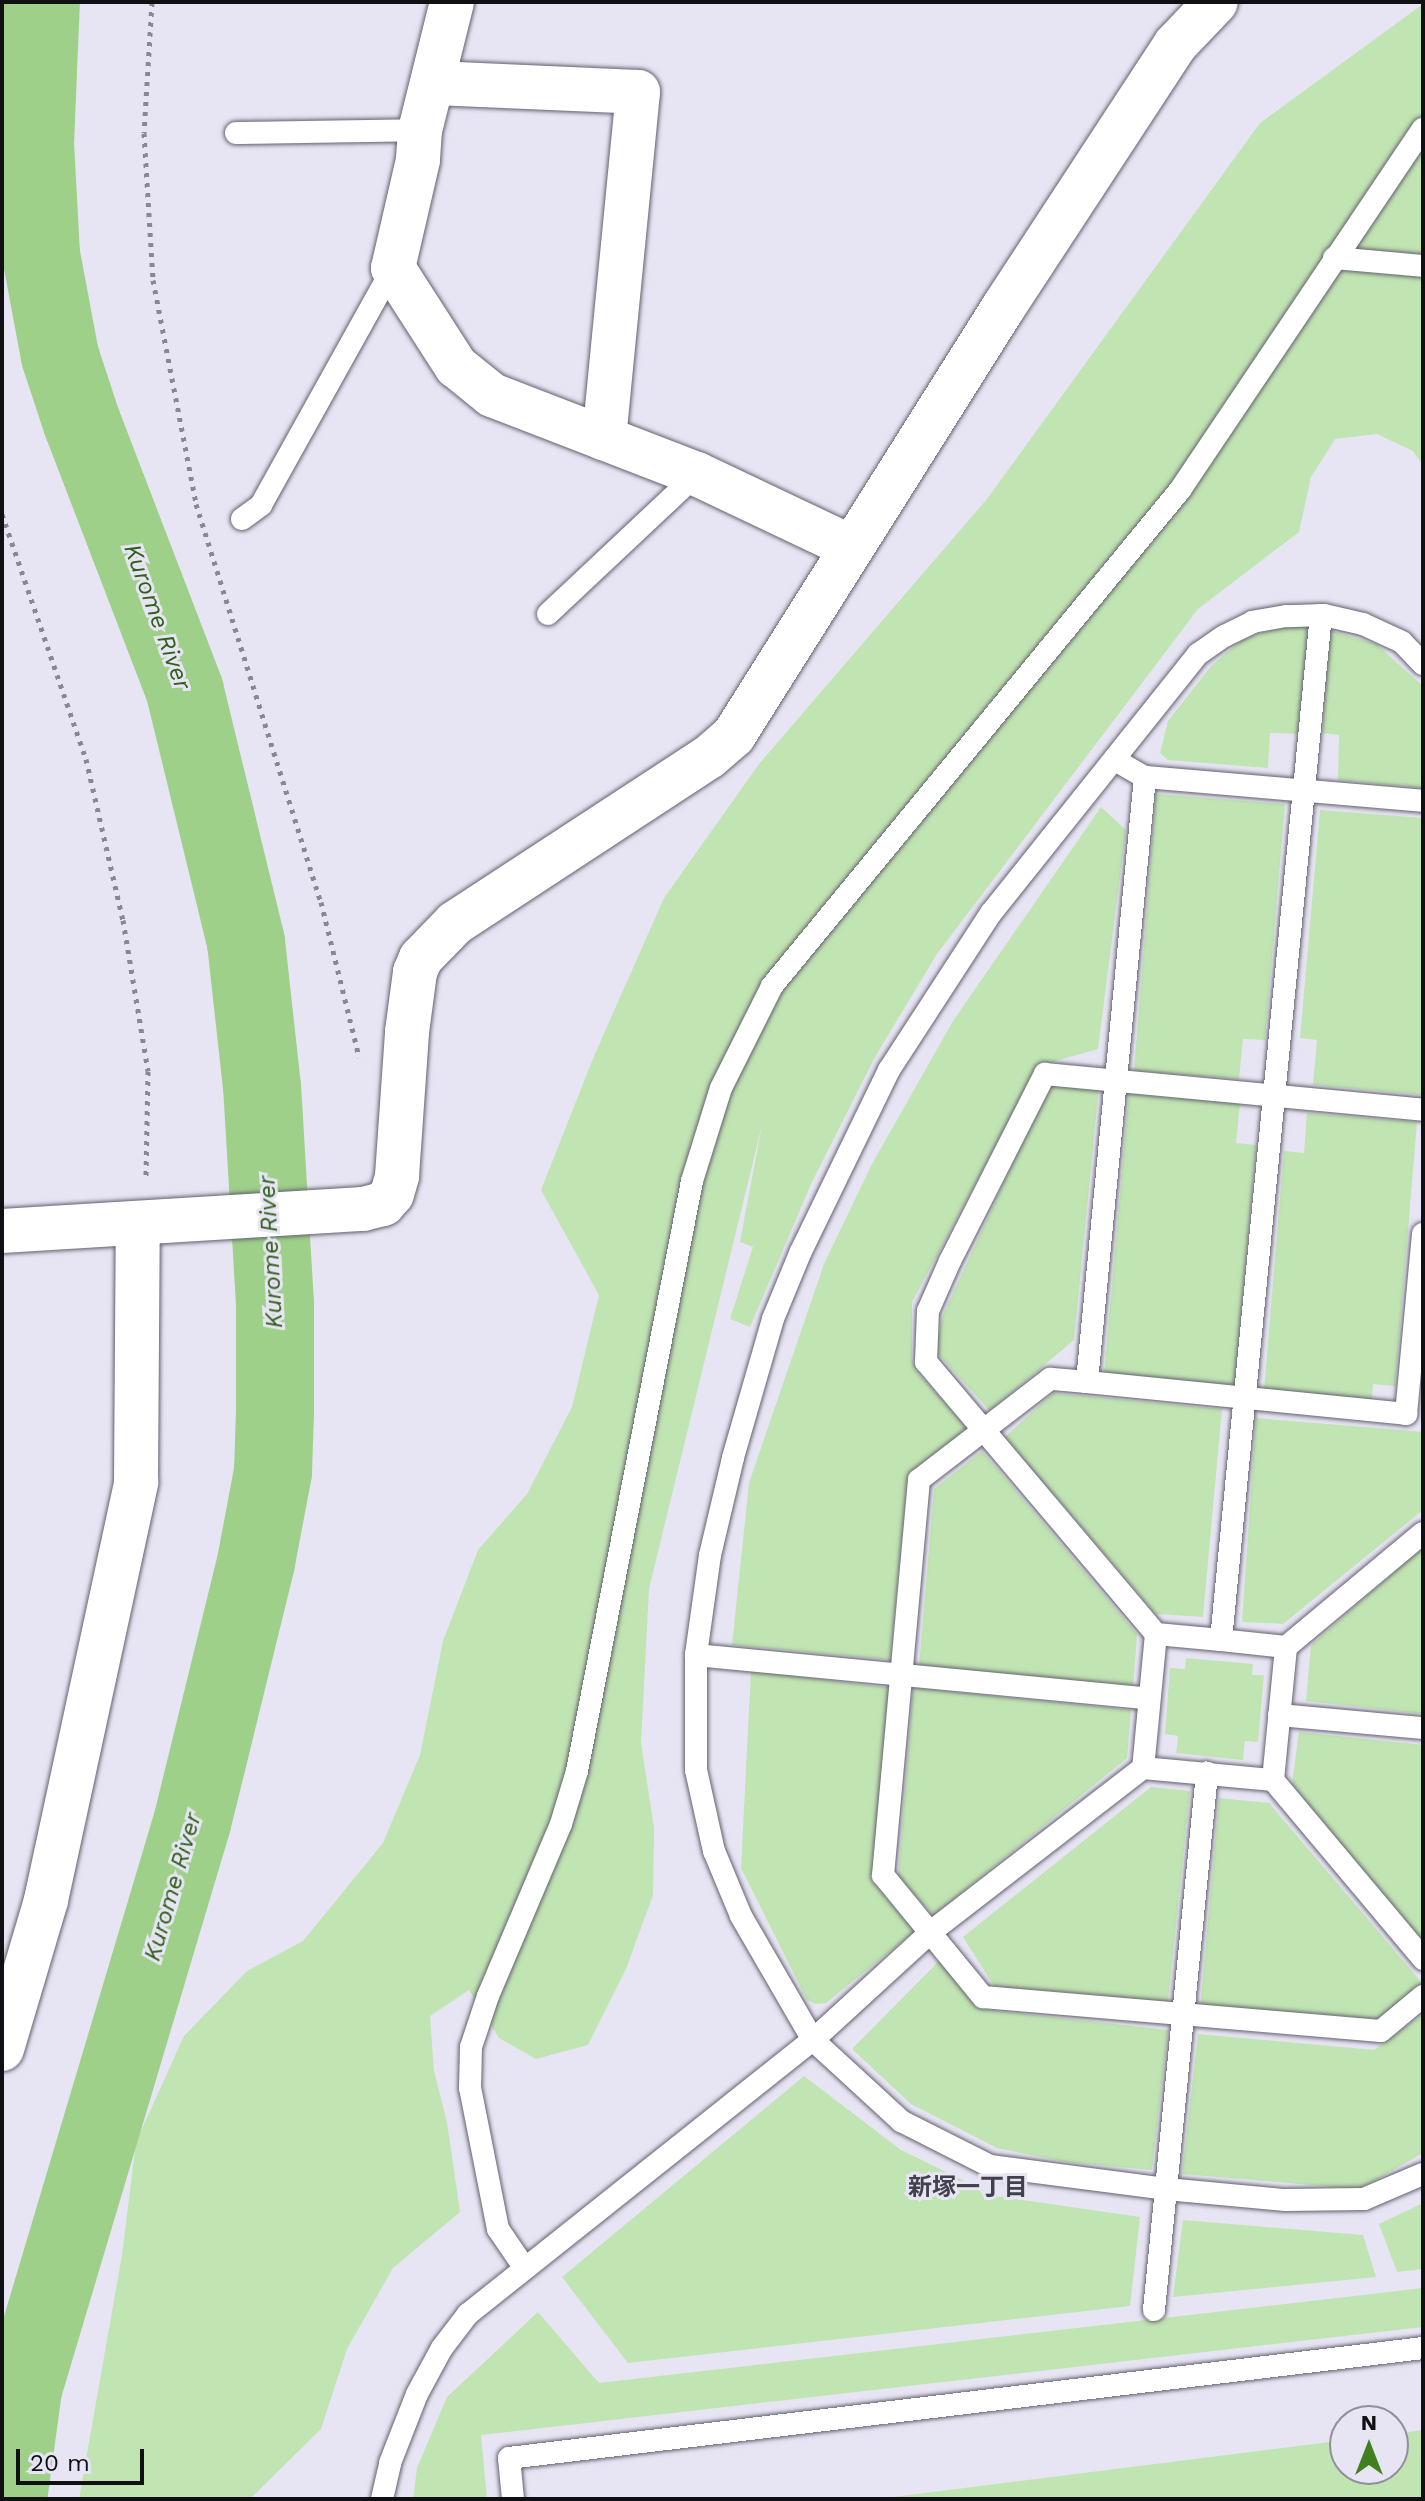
<!DOCTYPE html>
<meta charset="utf-8">
<style>
body{margin:0}
#map{position:relative;width:1425px;height:2501px;overflow:hidden;background:#e7e5f4;font-family:"Work Sans","Noto Sans JP",sans-serif}
div>[style]{position:absolute}
.green>*{inset:0;background:#c1e4b3}
.river>*{height:78px;margin:-39px;padding:0 39px;transform-origin:39px;border-radius:39px;background:#9ed089}
.path>*{height:5px;margin-top:-2.5px;transform-origin:0;background:repeating-linear-gradient(90deg,#898892 0 4px,transparent 0 10px)}
.roads{filter:drop-shadow(0 0 2px #63616e) drop-shadow(0 0 2px #63616e)}
.service>*{height:22px;margin:-11px;padding:0 11px;transform-origin:11px;border-radius:11px;background:#fff}
.minor>*{height:44px;margin:-22px;padding:0 22px;transform-origin:22px;border-radius:22px;background:#fff}
span{translate:-50% -50%;white-space:nowrap;text-align:center;line-height:1.15;-webkit-text-stroke:6px #e7e5f4;paint-order:stroke}
.water-label{font-size:24px;color:#305e19;font-style:italic}
.neighbourhood-label{font-size:24px;color:#42404c;font-weight:700}
.frame{position:absolute;inset:0;border:4px solid #0f0f14;pointer-events:none}
.north{position:absolute;left:1329px;top:2405px;width:80px;height:80px;box-sizing:border-box;background:#e7e5f4;border:2px solid #918f9a;border-radius:50%;rotate:0deg;font-size:22px;font-weight:700;line-height:32px;text-align:center;color:#0f0f14}
.north::after{content:'';display:block;margin:auto;width:28px;height:36px;background:#41801f;clip-path:polygon(50% 0,100% 100%,50% 72%,0 100%)}
.scale{position:absolute;left:16px;top:2449px;width:128px;height:36px;box-sizing:border-box;border:4px solid #0f0f14;border-top:0;padding-left:10px;font-size:24px;line-height:28px;white-space:nowrap;color:#0f0f14;-webkit-text-stroke:6px #e7e5f4;paint-order:stroke}
</style>
<div id="map">
<div class="green">
<div style="clip-path:polygon(1423px 4px,1423px 465px,1413px 451px,1377px 434px,1335px 439px,1311px 477px,1299px 532px,1198px 609px,937px 954px,875px 1057px,812px 1182px,750px 1327px,730px 1319px,753px 1247px,740px 1242px,762px 1125px,649px 1589px,641px 1743px,654px 1828px,653px 1895px,626px 1969px,588px 2045px,536px 2059px,499px 2038px,469px 1990px,430px 2016px,434px 2071px,447px 2122px,460px 2212px,393px 2268px,347px 2349px,321px 2429px,250px 2499px,79px 2499px,122px 2255px,136px 2142px,184px 2036px,247px 1971px,303px 1941px,383px 1843px,420px 1755px,443px 1641px,478px 1550px,527px 1494px,572px 1407px,599px 1295px,541px 1190px,594px 1056px,664px 898px,759px 764px,987px 499px,1260px 123px)"></div>
<div style="clip-path:polygon(1280px 627px,1310px 627px,1302px 734px,1270px 733px,1268px 768px,1168px 760px,1160px 753px,1168px 721px,1212px 665px,1242px 640px)"></div>
<div style="clip-path:polygon(1329px 630px,1376px 644px,1423px 686px,1423px 788px,1338px 780px,1339px 735px,1323px 733px)"></div>
<div style="clip-path:polygon(1156px 794px,1285px 804px,1265px 1040px,1243px 1039px,1239px 1079px,1134px 1071px)"></div>
<div style="clip-path:polygon(1101px 807px,1126px 830px,1098px 1049px,1038px 1066px,912px 1302px,912px 1360px,918px 1373px,967px 1428px,908px 1477px,890px 1660px,732px 1645px,749px 1483px,824px 1264px,872px 1164px,953px 1021px)"></div>
<div style="clip-path:polygon(1320px 810px,1423px 818px,1422px 1095px,1313px 1085px,1317px 1040px,1300px 1038px)"></div>
<div style="clip-path:polygon(1050px 1083px,1099px 1086px,1074px 1340px,990px 1411px,936px 1352px,942px 1317px)"></div>
<div style="clip-path:polygon(1129px 1093px,1240px 1103px,1236px 1143px,1256px 1145px,1235px 1385px,1104px 1374px)"></div>
<div style="clip-path:polygon(1307px 1113px,1417px 1122px,1395px 1386px,1373px 1384px,1372px 1399px,1264px 1391px,1284px 1151px,1304px 1153px)"></div>
<div style="clip-path:polygon(1053px 1393px,1222px 1409px,1203px 1617px,1156px 1614px,1005px 1437px)"></div>
<div style="clip-path:polygon(1256px 1418px,1423px 1432px,1423px 1510px,1283px 1624px,1242px 1622px)"></div>
<div style="clip-path:polygon(982px 1451px,1137px 1634px,1133px 1689px,919px 1667px,934px 1489px)"></div>
<div style="clip-path:polygon(1423px 1547px,1423px 1714px,1306px 1701px,1311px 1645px)"></div>
<div style="clip-path:polygon(1186px 1658px,1253px 1664px,1252px 1675px,1264px 1675px,1258px 1742px,1245px 1741px,1243px 1760px,1176px 1753px,1178px 1736px,1165px 1734px,1170px 1668px,1185px 1669px)"></div>
<div style="clip-path:polygon(751px 1671px,892px 1688px,872px 1881px,915px 1931px,826px 2003px,816px 2004px,807px 2000px,741px 1868px)"></div>
<div style="clip-path:polygon(913px 1688px,1131px 1710px,1127px 1758px,934px 1915px,898px 1878px)"></div>
<div style="clip-path:polygon(1299px 1732px,1423px 1745px,1423px 1942px,1292px 1784px)"></div>
<div style="clip-path:polygon(1151px 1787px,1190px 1791px,1168px 2002px,994px 1986px,963px 1937px)"></div>
<div style="clip-path:polygon(1219px 1798px,1269px 1803px,1422px 1983px,1377px 2024px,1200px 2009px)"></div>
<div style="clip-path:polygon(940px 1960px,981px 2009px,1168px 2030px,1152px 2170px,1065px 2162px,997px 2148px,911px 2104px,852px 2049px)"></div>
<div style="clip-path:polygon(1423px 2014px,1423px 2153px,1360px 2189px,1182px 2174px,1198px 2034px,1374px 2050px)"></div>
<div style="clip-path:polygon(804px 2076px,901px 2150px,995px 2196px,1140px 2217px,1130px 2306px,628px 2363px,562px 2277px)"></div>
<div style="clip-path:polygon(1423px 2203px,1423px 2269px,1397px 2272px,1379px 2224px)"></div>
<div style="clip-path:polygon(1183px 2220px,1363px 2235px,1376px 2277px,1173px 2297px)"></div>
<div style="clip-path:polygon(1423px 2288px,1423px 2327px,481px 2435px,487px 2499px,413px 2499px,417px 2468px,447px 2397px,538px 2312px,599px 2383px)"></div>
<div style="clip-path:polygon(1423px 2430px,1423px 2499px,877px 2499px,1345px 2440px,1345px 2469px,1393px 2469px,1393px 2434px)"></div>
</div>
<div class="river">
<div style="left:8px;top:2499px;width:111px;rotate:-82.2deg"></div>
<div style="left:23px;top:2389px;width:591px;rotate:-73.38deg"></div>
<div style="left:192px;top:1823px;width:269px;rotate:-76.2deg"></div>
<div style="left:256px;top:1562px;width:92px;rotate:-79.3deg"></div>
<div style="left:273px;top:1472px;width:60px;rotate:-88.1deg"></div>
<div style="left:275px;top:1412px;width:108px;rotate:-90deg"></div>
<div style="left:275px;top:1304px;width:217px;rotate:-93.4deg"></div>
<div style="left:262px;top:1087px;width:146px;rotate:-96.3deg"></div>
<div style="left:246px;top:942px;width:258px;rotate:-103.7deg"></div>
<div style="left:185px;top:691px;width:287px;rotate:-111deg"></div>
<div style="left:82px;top:423px;width:71px;rotate:-108.2deg"></div>
<div style="left:60px;top:356px;width:104px;rotate:-100.6deg"></div>
<div style="left:41px;top:254px;width:111px;rotate:-93.1deg"></div>
<div style="left:35px;top:143px;width:141px;rotate:-87.6deg"></div>
</div>
<div class="path">
<div style="left:152px;top:2px;width:131px;rotate:93.5deg"></div>
<div style="left:144px;top:133px;width:147px;rotate:86.5deg"></div>
<div style="left:153px;top:280px;width:228px;rotate:79.1deg"></div>
<div style="left:196px;top:504px;width:417px;rotate:72.6deg"></div>
<div style="left:321px;top:902px;width:160px;rotate:76.2deg"></div>
<div style="left:2px;top:514px;width:259px;rotate:71.1deg"></div>
<div style="left:86px;top:759px;width:165px;rotate:77.1deg"></div>
<div style="left:123px;top:920px;width:153px;rotate:80.6deg"></div>
<div style="left:148px;top:1071px;width:108px;rotate:91.1deg"></div>
</div>
<div class="roads">
<div class="service">
<div style="left:236px;top:133px;width:184px;rotate:-0.9deg"></div>
<div style="left:1334px;top:258px;width:89px;rotate:5.1deg"></div>
<div style="left:242px;top:519px;width:24px;rotate:-36deg"></div>
<div style="left:261px;top:505px;width:271px;rotate:-60.9deg"></div>
<div style="left:548px;top:614px;width:204px;rotate:-43.2deg"></div>
<div style="left:1423px;top:664px;width:30px;rotate:-134deg"></div>
<div style="left:1402px;top:642px;width:43px;rotate:-155.2deg"></div>
<div style="left:1363px;top:624px;width:40px;rotate:-167deg"></div>
<div style="left:1324px;top:615px;width:38px;rotate:178deg"></div>
<div style="left:1286px;top:616px;width:34px;rotate:170deg"></div>
<div style="left:1253px;top:622px;width:32px;rotate:154deg"></div>
<div style="left:1224px;top:636px;width:32px;rotate:145deg"></div>
<div style="left:1198px;top:654px;width:332px;rotate:128.6deg"></div>
<div style="left:991px;top:913px;width:187px;rotate:123deg"></div>
<div style="left:889px;top:1070px;width:201px;rotate:115.9deg"></div>
<div style="left:801px;top:1251px;width:74px;rotate:112.4deg"></div>
<div style="left:773px;top:1319px;width:145px;rotate:106.1deg"></div>
<div style="left:733px;top:1458px;width:100px;rotate:103.3deg"></div>
<div style="left:710px;top:1555px;width:101px;rotate:98deg"></div>
<div style="left:696px;top:1655px;width:115px;rotate:90deg"></div>
<div style="left:696px;top:1770px;width:83px;rotate:77.5deg"></div>
<div style="left:714px;top:1851px;width:70px;rotate:67.4deg"></div>
<div style="left:741px;top:1916px;width:143px;rotate:59.9deg"></div>
<div style="left:813px;top:2040px;width:120px;rotate:42.6deg"></div>
<div style="left:901px;top:2121px;width:100px;rotate:26.8deg"></div>
<div style="left:990px;top:2166px;width:177px;rotate:7.4deg"></div>
<div style="left:1166px;top:2189px;width:120px;rotate:5.3deg"></div>
<div style="left:1285px;top:2200px;width:79px;rotate:-0.7deg"></div>
<div style="left:1364px;top:2199px;width:64px;rotate:-23deg"></div>
<div style="left:1115px;top:760px;width:34px;rotate:30deg"></div>
<div style="left:1145px;top:777px;width:279px;rotate:4.9deg"></div>
<div style="left:1145px;top:777px;width:608px;rotate:95.48deg"></div>
<div style="left:1087px;top:1382px;width:321px;rotate:5.7deg"></div>
<div style="left:1406px;top:1414px;width:181px;rotate:-84.6deg"></div>
<div style="left:1087px;top:1382px;width:37px;rotate:-175deg"></div>
<div style="left:1050px;top:1379px;width:165px;rotate:142.4deg"></div>
<div style="left:919px;top:1480px;width:397px;rotate:95.2deg"></div>
<div style="left:883px;top:1875px;width:158px;rotate:50.7deg"></div>
<div style="left:983px;top:1997px;width:399px;rotate:4.9deg"></div>
<div style="left:1381px;top:2031px;width:55px;rotate:-39.8deg"></div>
<div style="left:1156px;top:1634px;width:356px;rotate:-130.2deg"></div>
<div style="left:926px;top:1362px;width:51px;rotate:-87.8deg"></div>
<div style="left:928px;top:1311px;width:55px;rotate:-66.3deg"></div>
<div style="left:950px;top:1261px;width:210px;rotate:-63.1deg"></div>
<div style="left:1045px;top:1074px;width:380px;rotate:5.4deg"></div>
<div style="left:1221px;top:1640px;width:65px;rotate:-174.7deg"></div>
<div style="left:1156px;top:1634px;width:135px;rotate:95.5deg"></div>
<div style="left:1143px;top:1768px;width:131px;rotate:5.3deg"></div>
<div style="left:1273px;top:1780px;width:134px;rotate:-84.4deg"></div>
<div style="left:1286px;top:1647px;width:65px;rotate:-173.9deg"></div>
<div style="left:1221px;top:1640px;width:1030px;rotate:-84.43deg"></div>
<div style="left:1286px;top:1647px;width:178px;rotate:-39.8deg"></div>
<div style="left:696px;top:1655px;width:455px;rotate:5.5deg"></div>
<div style="left:1279px;top:1715px;width:145px;rotate:5.2deg"></div>
<div style="left:1273px;top:1780px;width:234px;rotate:50deg"></div>
<div style="left:524px;top:2267px;width:46px;rotate:-124.4deg"></div>
<div style="left:498px;top:2229px;width:144px;rotate:-101.2deg"></div>
<div style="left:470px;top:2088px;width:41px;rotate:-88.6deg"></div>
<div style="left:471px;top:2047px;width:54px;rotate:-71.6deg"></div>
<div style="left:488px;top:1996px;width:187px;rotate:-67deg"></div>
<div style="left:561px;top:1824px;width:55px;rotate:-73.2deg"></div>
<div style="left:577px;top:1771px;width:601px;rotate:-78.97deg"></div>
<div style="left:692px;top:1181px;width:97px;rotate:-72.7deg"></div>
<div style="left:721px;top:1088px;width:114px;rotate:-63.4deg"></div>
<div style="left:772px;top:986px;width:642px;rotate:-50.56deg"></div>
<div style="left:1180px;top:490px;width:435px;rotate:-56.1deg"></div>
<div style="left:1154px;top:2310px;width:540px;rotate:-84.36deg"></div>
<div style="left:382px;top:2499px;width:37px;rotate:-77deg"></div>
<div style="left:390px;top:2463px;width:74px;rotate:-68.6deg"></div>
<div style="left:417px;top:2394px;width:52px;rotate:-61.5deg"></div>
<div style="left:442px;top:2348px;width:43px;rotate:-52.6deg"></div>
<div style="left:468px;top:2314px;width:441px;rotate:-38.5deg"></div>
<div style="left:813px;top:2040px;width:161px;rotate:-42.5deg"></div>
<div style="left:932px;top:1931px;width:267px;rotate:-37.7deg"></div>
<div style="left:513px;top:2499px;width:41px;rotate:-95.6deg"></div>
<div style="left:509px;top:2458px;width:921px;rotate:-6.86deg"></div>
</div>
<div class="minor">
<div style="left:452px;top:2px;width:132px;rotate:104deg"></div>
<div style="left:420px;top:130px;width:30px;rotate:94deg"></div>
<div style="left:418px;top:160px;width:111px;rotate:103deg"></div>
<div style="left:393px;top:268px;width:117px;rotate:57.3deg"></div>
<div style="left:456px;top:366px;width:46px;rotate:38.9deg"></div>
<div style="left:492px;top:395px;width:220px;rotate:21.1deg"></div>
<div style="left:697px;top:474px;width:170px;rotate:25.4deg"></div>
<div style="left:434px;top:83px;width:204px;rotate:2.5deg"></div>
<div style="left:638px;top:92px;width:348px;rotate:95.6deg"></div>
<div style="left:2px;top:1231px;width:362px;rotate:-3.5deg"></div>
<div style="left:363px;top:1209px;width:21px;rotate:-14deg"></div>
<div style="left:383px;top:1204px;width:13px;rotate:-48deg"></div>
<div style="left:392px;top:1194px;width:19px;rotate:-74deg"></div>
<div style="left:397px;top:1176px;width:144px;rotate:-86deg"></div>
<div style="left:407px;top:1032px;width:61px;rotate:-82.4deg"></div>
<div style="left:415px;top:972px;width:15px;rotate:-67deg"></div>
<div style="left:421px;top:958px;width:49px;rotate:-45.8deg"></div>
<div style="left:455px;top:923px;width:303px;rotate:-33.2deg"></div>
<div style="left:709px;top:757px;width:33px;rotate:-41deg"></div>
<div style="left:734px;top:735px;width:505px;rotate:-57.79deg"></div>
<div style="left:1003px;top:308px;width:314px;rotate:-56.8deg"></div>
<div style="left:1175px;top:45px;width:59px;rotate:-46.4deg"></div>
<div style="left:2px;top:2049px;width:155px;rotate:-73.5deg"></div>
<div style="left:46px;top:1900px;width:428px;rotate:-77.8deg"></div>
<div style="left:136px;top:1482px;width:259px;rotate:-89.6deg"></div>
</div>
</div>
<div class="water-label">
<span style="left:157px;top:617px;rotate:70deg">Kurome River</span>
<span style="left:271px;top:1252px;rotate:-93deg">Kurome River</span>
<span style="left:173px;top:1887px;rotate:-74deg">Kurome River</span>
</div>
<div class="neighbourhood-label">
<span style="left:968px;top:2188px">新塚一丁目</span>
</div>
<div class="frame"></div>
<div class="north">N</div>
<div class="scale">20 m</div>
</div>
